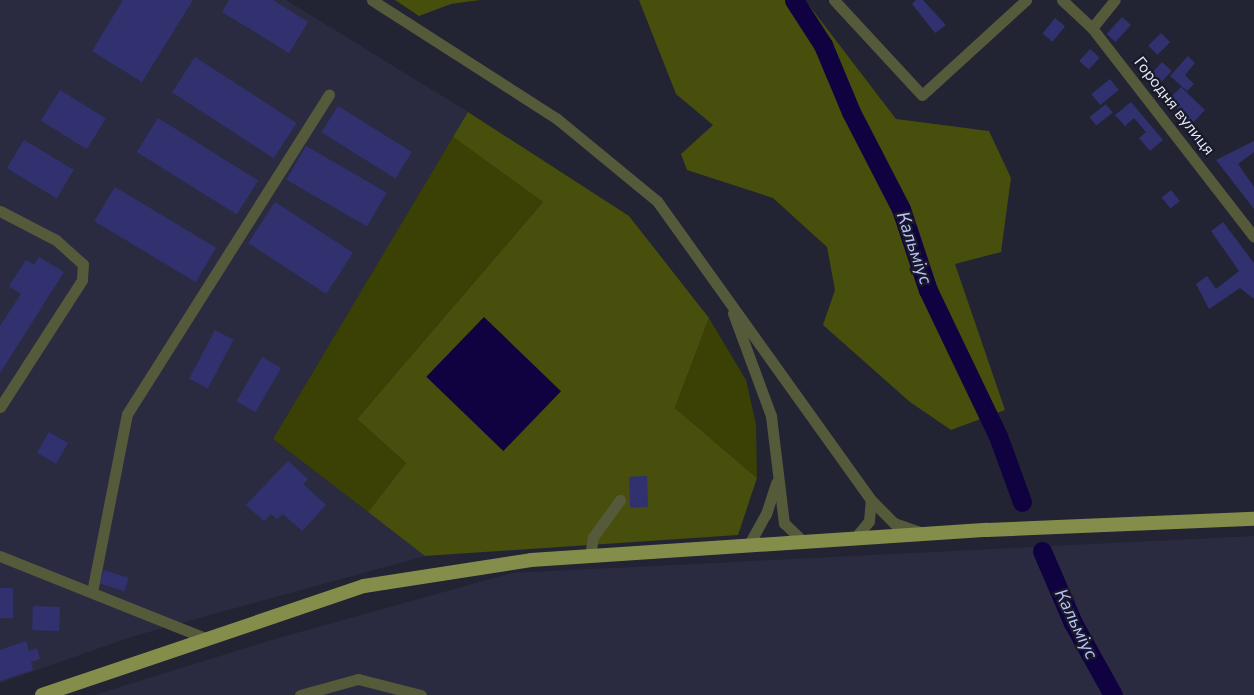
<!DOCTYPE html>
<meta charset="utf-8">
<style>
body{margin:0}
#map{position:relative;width:1254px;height:695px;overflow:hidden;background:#222333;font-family:"Nunito Sans",sans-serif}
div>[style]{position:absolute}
.built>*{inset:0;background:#2a2b41}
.green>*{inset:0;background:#3b4004}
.forest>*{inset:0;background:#484e0c}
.water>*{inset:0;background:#100240;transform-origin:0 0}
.river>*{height:19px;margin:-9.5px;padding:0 9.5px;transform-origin:9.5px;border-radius:9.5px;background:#100240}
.building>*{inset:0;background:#323170;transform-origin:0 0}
.minor>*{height:11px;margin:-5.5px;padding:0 5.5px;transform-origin:5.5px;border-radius:5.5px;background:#555a3a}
.major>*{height:14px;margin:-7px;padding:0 7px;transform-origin:7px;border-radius:7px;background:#858d4b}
span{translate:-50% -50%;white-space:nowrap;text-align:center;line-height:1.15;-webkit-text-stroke:4.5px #181a29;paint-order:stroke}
.street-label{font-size:16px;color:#e5e7f2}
.water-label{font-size:18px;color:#bec3fe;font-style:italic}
</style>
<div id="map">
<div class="built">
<div style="clip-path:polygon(0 0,286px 0,468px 112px,273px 439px,425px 556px,134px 636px,0 683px)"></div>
<div style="clip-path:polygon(1254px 536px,1254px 695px,94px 695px,271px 640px,512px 573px)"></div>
</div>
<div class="green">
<div style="clip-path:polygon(453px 137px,543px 202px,357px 419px,406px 463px,368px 512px,273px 439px)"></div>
<div style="clip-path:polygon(709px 318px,746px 380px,756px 424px,757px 478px,675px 408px)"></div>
</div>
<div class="forest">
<div style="clip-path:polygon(395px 0,480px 0,451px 4px,419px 16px)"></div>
<div style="clip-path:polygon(639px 0,805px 0,896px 119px,989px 131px,1011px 178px,1001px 252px,955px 264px,1005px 410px,951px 430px,910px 402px,823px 325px,835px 290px,827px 247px,773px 198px,687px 170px,681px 154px,713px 125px,676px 94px)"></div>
<div style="clip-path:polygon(468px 112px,629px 216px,709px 318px,675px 408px,757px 478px,738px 535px,425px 556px,368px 512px,406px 463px,357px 419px,543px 202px,453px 137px)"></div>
</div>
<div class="water">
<div style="left:484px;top:317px;width:107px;height:83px;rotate:44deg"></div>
</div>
<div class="river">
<div style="left:794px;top:0;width:54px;rotate:57.2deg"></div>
<div style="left:823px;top:45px;width:73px;rotate:67.3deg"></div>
<div style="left:851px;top:112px;width:109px;rotate:62.7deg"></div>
<div style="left:901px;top:209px;width:85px;rotate:71.6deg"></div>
<div style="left:928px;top:290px;width:162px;rotate:64.4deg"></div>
<div style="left:998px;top:436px;width:70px;rotate:70deg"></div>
<div style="left:1042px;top:551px;width:78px;rotate:66.7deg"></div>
<div style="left:1073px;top:623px;width:82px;rotate:60.9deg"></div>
</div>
<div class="building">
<div style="clip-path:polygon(123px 0,193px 0,142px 82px,92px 51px)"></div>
<div style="clip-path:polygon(229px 0,273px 0,308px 22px,289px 53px,222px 12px)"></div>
<div style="clip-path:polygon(916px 0,923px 0,946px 25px,935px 33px,912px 4px)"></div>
<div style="left:1122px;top:17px;width:12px;height:23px;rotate:42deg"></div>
<div style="left:1055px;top:18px;width:13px;height:20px;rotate:39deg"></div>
<div style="left:1161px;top:33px;width:13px;height:18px;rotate:45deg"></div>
<div style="left:1090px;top:49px;width:13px;height:16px;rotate:42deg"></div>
<div style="clip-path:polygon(1188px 56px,1195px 63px,1185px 75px,1194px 84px,1187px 91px,1170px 76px)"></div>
<div style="left:195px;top:57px;width:121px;height:42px;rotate:33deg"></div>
<div style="left:1162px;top:62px;width:13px;height:21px;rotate:42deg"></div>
<div style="left:1110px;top:79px;width:14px;height:24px;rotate:51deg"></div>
<div style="clip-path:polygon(1181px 87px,1205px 110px,1191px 125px,1170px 98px)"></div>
<div style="left:60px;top:90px;width:54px;height:36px;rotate:32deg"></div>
<div style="clip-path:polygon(1131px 102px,1163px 140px,1150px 151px,1139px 138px,1146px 132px,1134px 118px,1125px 126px,1115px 115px)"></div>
<div style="left:1106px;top:104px;width:11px;height:21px;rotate:52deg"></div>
<div style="left:338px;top:106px;width:87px;height:31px;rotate:32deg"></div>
<div style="left:158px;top:118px;width:118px;height:40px;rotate:32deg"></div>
<div style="left:24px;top:140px;width:58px;height:33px;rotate:31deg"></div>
<div style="clip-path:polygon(1254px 141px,1254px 152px,1238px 164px,1254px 187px,1254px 209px,1216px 160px)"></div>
<div style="left:306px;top:146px;width:93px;height:39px;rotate:30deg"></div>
<div style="left:115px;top:187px;width:118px;height:40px;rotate:31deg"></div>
<div style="left:1171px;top:190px;width:14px;height:12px;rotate:51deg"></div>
<div style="left:275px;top:202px;width:93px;height:49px;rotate:33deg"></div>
<div style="clip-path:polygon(1223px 222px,1254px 263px,1254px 299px,1240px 288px,1209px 309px,1196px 284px,1207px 276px,1216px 289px,1239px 271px,1211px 231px)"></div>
<div style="clip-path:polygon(39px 257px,64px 272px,0 373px,0 326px,21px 294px,9px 286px,26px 260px,34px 265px)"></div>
<div style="left:215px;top:330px;width:21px;height:55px;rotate:28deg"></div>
<div style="left:262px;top:357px;width:22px;height:51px;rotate:30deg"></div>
<div style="left:49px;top:432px;width:22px;height:24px;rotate:30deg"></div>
<div style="clip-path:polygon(288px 461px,308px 479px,303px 484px,326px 505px,302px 531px,283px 514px,277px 519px,271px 514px,264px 521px,246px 505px)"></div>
<div style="left:647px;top:476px;width:31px;height:18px;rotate:88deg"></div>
<div style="left:104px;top:570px;width:26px;height:14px;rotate:18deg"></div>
<div style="left:0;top:588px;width:13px;height:30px"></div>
<div style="left:33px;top:606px;width:27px;height:24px;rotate:2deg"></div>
<div style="clip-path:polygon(26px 641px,29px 651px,37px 648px,40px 659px,31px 662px,33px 670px,0 681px,0 650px)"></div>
</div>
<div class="minor">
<div style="left:372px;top:0;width:219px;rotate:32.7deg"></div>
<div style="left:556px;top:118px;width:131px;rotate:39.4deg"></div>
<div style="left:657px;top:201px;width:368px;rotate:54.4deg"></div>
<div style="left:871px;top:500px;width:33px;rotate:45deg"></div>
<div style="left:894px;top:523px;width:31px;rotate:19deg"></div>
<div style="left:834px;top:0;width:129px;rotate:47.2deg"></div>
<div style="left:922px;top:95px;width:141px;rotate:-42.4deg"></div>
<div style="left:1062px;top:0;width:41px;rotate:43deg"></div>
<div style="left:1092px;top:28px;width:264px;rotate:52.2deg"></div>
<div style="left:1092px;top:28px;width:36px;rotate:-51deg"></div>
<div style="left:0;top:211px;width:63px;rotate:27.4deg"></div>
<div style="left:56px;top:240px;width:36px;rotate:42deg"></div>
<div style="left:83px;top:264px;width:16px;rotate:94deg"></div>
<div style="left:82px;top:280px;width:151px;rotate:122.8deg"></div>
<div style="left:733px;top:313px;width:110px;rotate:69.7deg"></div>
<div style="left:771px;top:416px;width:108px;rotate:83.1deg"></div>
<div style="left:784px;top:523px;width:28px;rotate:44deg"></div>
<div style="left:854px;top:539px;width:23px;rotate:-50deg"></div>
<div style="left:869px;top:521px;width:21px;rotate:-85deg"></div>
<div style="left:748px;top:546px;width:37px;rotate:-61deg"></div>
<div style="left:766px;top:514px;width:33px;rotate:-72deg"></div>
<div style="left:0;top:556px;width:224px;rotate:21.8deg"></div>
<div style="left:590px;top:556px;width:19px;rotate:-81deg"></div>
<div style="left:593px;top:537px;width:46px;rotate:-53.9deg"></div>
<div style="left:92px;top:592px;width:181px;rotate:-78.9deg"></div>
<div style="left:127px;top:414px;width:378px;rotate:-57.7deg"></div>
<div style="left:300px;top:695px;width:60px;rotate:-15.4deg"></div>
<div style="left:358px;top:679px;width:65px;rotate:14.3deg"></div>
</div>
<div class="major">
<div style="left:42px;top:695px;width:340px;rotate:-18.7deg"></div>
<div style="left:364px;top:586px;width:169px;rotate:-8.8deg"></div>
<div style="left:531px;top:560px;width:457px;rotate:-3.8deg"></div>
<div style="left:987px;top:530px;width:267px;rotate:-2.4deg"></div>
</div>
<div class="street-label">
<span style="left:1174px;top:106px;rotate:52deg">Городня вулиця</span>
</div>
<div class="water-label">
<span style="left:914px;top:248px;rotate:71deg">Кальміус</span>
<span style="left:1076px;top:624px;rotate:64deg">Кальміус</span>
</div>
</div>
